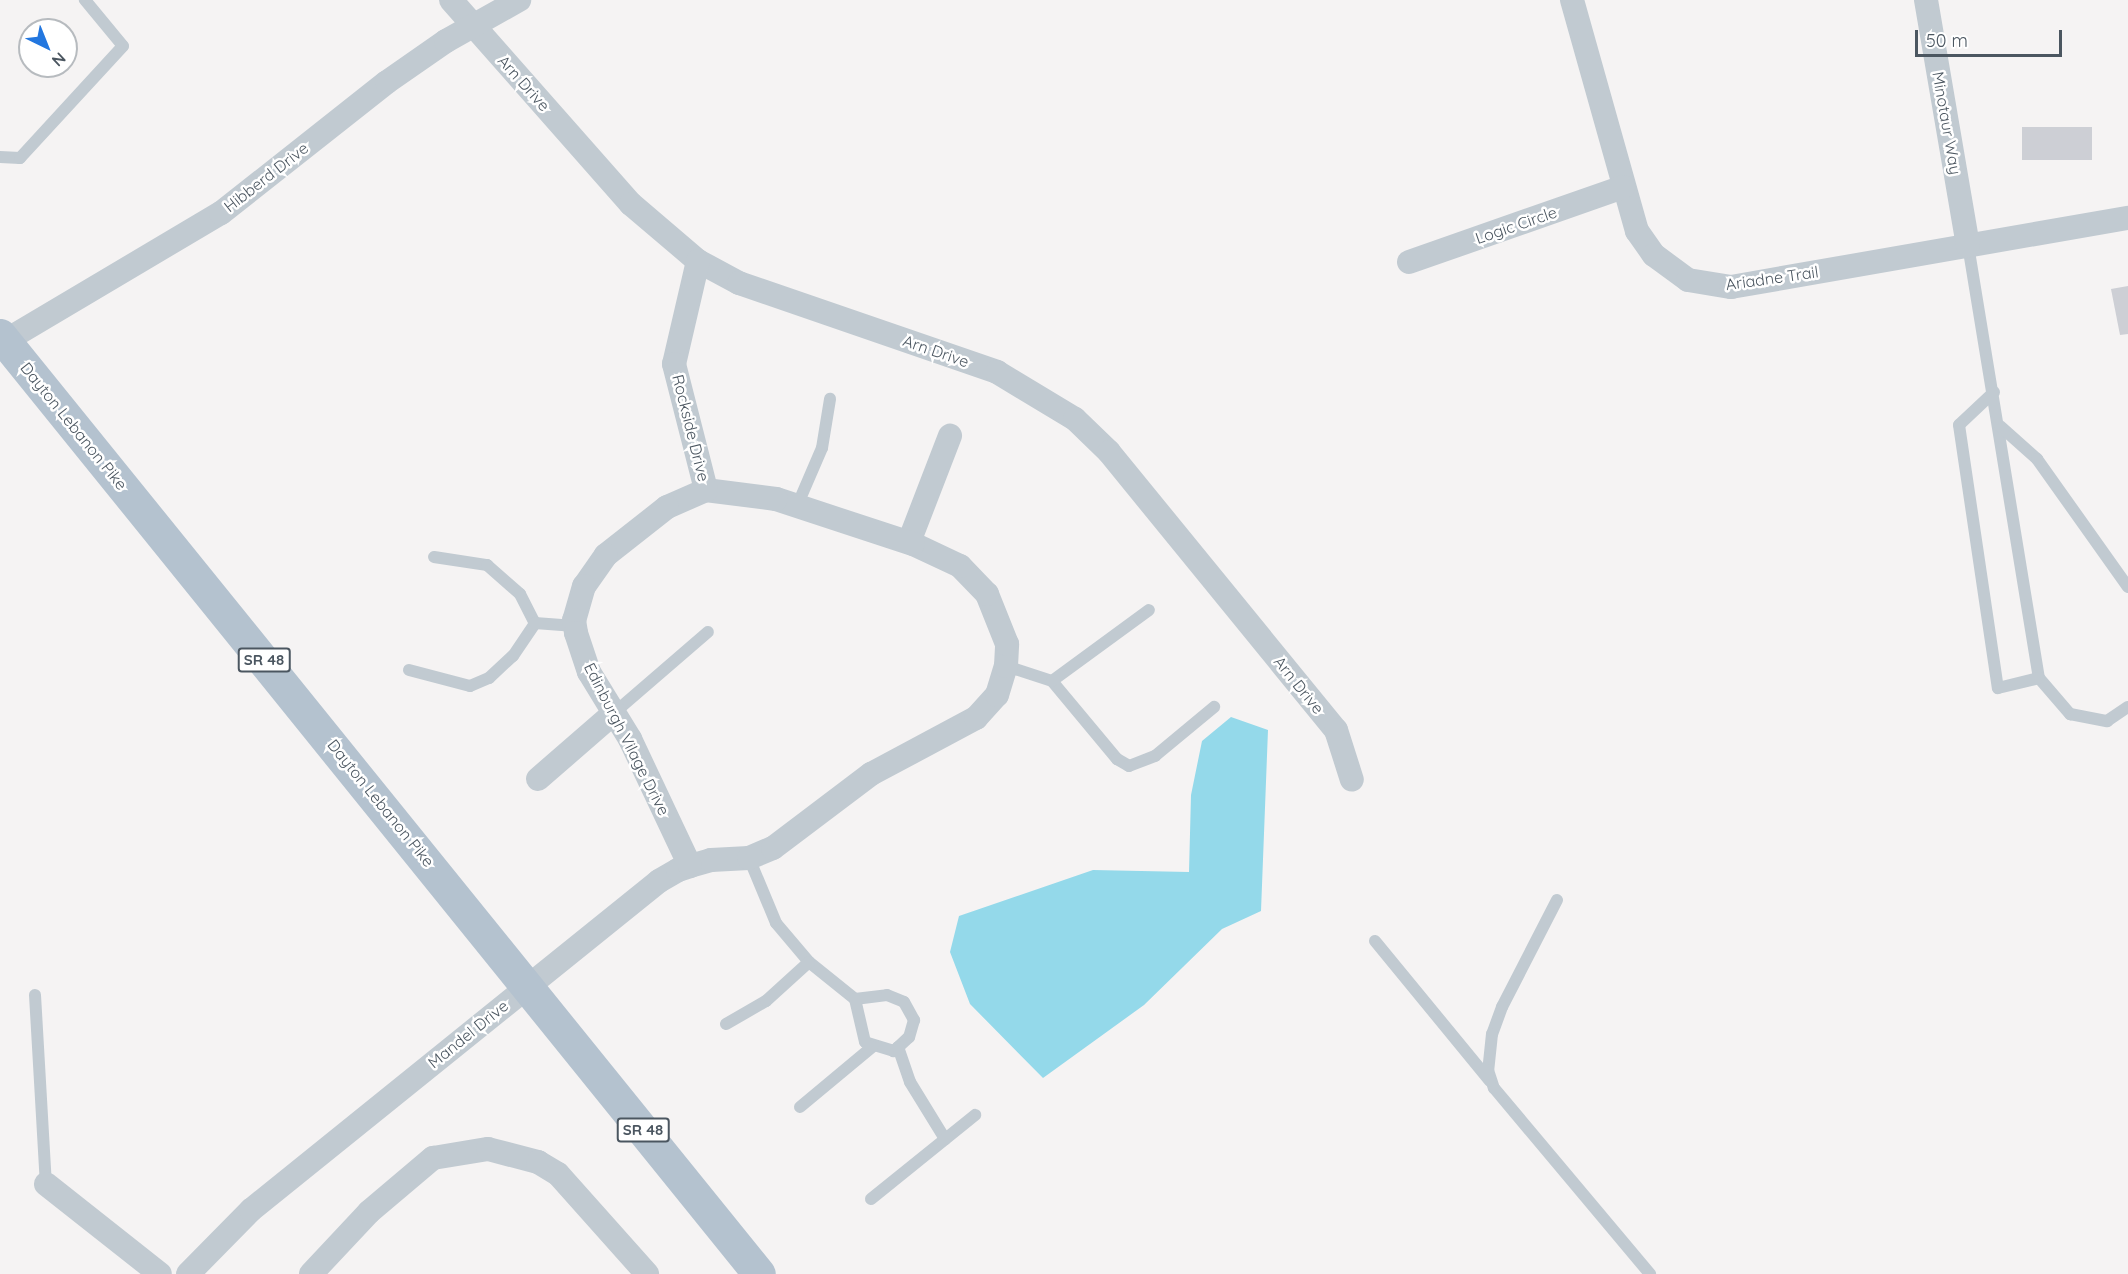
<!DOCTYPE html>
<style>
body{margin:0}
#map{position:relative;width:2128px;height:1274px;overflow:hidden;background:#f5f3f3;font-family:Quicksand,sans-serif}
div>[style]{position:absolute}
.water>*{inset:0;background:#94d9ea}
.building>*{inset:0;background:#cdcfd5;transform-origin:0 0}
.lane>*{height:12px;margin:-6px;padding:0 6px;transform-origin:6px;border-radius:6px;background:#c1cad1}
.street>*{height:24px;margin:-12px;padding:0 12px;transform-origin:12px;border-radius:12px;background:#c1cad1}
.primary>*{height:33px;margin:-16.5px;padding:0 16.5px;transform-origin:16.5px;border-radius:16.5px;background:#b4c2cf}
span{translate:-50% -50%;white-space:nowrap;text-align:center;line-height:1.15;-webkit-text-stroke:5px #fff;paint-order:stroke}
.shield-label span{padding:2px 4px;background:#fff;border:2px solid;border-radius:4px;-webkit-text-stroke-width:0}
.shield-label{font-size:15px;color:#4b5660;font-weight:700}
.street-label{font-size:16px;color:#4b5660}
.north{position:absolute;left:18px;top:18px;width:60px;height:60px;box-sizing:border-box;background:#fff;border:2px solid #b7bbbf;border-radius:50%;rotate:137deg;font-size:16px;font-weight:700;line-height:24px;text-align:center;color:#4b5660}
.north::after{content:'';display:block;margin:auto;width:21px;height:27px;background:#2377df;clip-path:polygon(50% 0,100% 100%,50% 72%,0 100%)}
.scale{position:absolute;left:1915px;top:30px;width:147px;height:27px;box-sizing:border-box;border:3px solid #4b5660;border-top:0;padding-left:8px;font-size:18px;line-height:21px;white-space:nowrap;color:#4b5660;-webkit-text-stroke:4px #fff;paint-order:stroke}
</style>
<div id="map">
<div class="water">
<div style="clip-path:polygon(1231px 717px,1268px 730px,1261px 911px,1222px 929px,1144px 1005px,1043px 1078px,970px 1004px,950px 952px,959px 916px,1093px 870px,1189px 872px,1191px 795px,1202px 741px)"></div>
</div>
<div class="building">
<div style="left:2022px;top:127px;width:70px;height:33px"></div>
<div style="clip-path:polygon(2128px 286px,2128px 334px,2120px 335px,2111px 289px)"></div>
</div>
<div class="lane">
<div style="left:0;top:157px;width:20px;rotate:3deg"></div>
<div style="left:20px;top:158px;width:152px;rotate:-47.4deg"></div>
<div style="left:123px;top:46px;width:60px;rotate:-129.6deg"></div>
<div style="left:1968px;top:245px;width:439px;rotate:80.7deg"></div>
<div style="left:2039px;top:678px;width:48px;rotate:49.3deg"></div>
<div style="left:2070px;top:714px;width:38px;rotate:11deg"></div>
<div style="left:2107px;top:721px;width:25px;rotate:-34deg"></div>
<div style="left:1994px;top:392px;width:48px;rotate:136.7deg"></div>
<div style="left:1959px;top:425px;width:266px;rotate:81.6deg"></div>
<div style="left:1998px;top:688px;width:42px;rotate:-13.7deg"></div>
<div style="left:2000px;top:426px;width:50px;rotate:41.7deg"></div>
<div style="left:2037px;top:459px;width:157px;rotate:54.6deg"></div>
<div style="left:797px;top:506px;width:63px;rotate:-66.7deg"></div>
<div style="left:822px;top:448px;width:50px;rotate:-80.7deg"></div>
<div style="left:434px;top:557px;width:54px;rotate:8.6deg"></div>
<div style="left:487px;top:565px;width:44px;rotate:41.3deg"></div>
<div style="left:520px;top:594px;width:33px;rotate:63deg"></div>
<div style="left:1006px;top:666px;width:48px;rotate:18.1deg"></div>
<div style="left:1052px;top:681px;width:102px;rotate:50.2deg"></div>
<div style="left:1117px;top:759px;width:14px;rotate:30deg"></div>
<div style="left:1129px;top:766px;width:28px;rotate:-21deg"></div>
<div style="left:1155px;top:756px;width:77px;rotate:-39.7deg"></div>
<div style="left:409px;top:670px;width:63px;rotate:14.7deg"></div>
<div style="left:470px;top:686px;width:21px;rotate:-23deg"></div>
<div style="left:489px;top:678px;width:33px;rotate:-43deg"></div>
<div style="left:513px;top:656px;width:40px;rotate:-56deg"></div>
<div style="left:535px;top:623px;width:40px;rotate:4.3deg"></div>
<div style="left:1052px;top:681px;width:120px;rotate:-36.2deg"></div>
<div style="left:614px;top:713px;width:124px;rotate:-40.8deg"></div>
<div style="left:749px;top:858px;width:70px;rotate:67.4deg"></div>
<div style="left:776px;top:923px;width:51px;rotate:49.8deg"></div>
<div style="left:809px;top:962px;width:59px;rotate:38.8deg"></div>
<div style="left:855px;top:999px;width:32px;rotate:-7deg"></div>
<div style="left:887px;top:995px;width:18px;rotate:22deg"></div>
<div style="left:904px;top:1002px;width:21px;rotate:61deg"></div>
<div style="left:914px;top:1020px;width:18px;rotate:106deg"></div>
<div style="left:909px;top:1037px;width:21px;rotate:137deg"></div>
<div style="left:894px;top:1051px;width:30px;rotate:-163deg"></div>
<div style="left:865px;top:1042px;width:44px;rotate:-103.1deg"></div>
<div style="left:1557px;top:900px;width:120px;rotate:117.2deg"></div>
<div style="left:1502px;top:1007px;width:29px;rotate:110deg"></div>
<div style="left:1492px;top:1034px;width:36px;rotate:96deg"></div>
<div style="left:1488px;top:1070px;width:19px;rotate:72deg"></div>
<div style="left:1494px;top:1088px;width:243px;rotate:50deg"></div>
<div style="left:1375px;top:941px;width:181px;rotate:50.6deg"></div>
<div style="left:35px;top:995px;width:189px;rotate:86.7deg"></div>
<div style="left:726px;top:1024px;width:46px;rotate:-29.9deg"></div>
<div style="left:766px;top:1001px;width:58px;rotate:-42.2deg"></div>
<div style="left:898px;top:1047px;width:37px;rotate:71deg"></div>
<div style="left:910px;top:1082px;width:67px;rotate:58.4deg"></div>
<div style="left:800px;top:1107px;width:94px;rotate:-39.8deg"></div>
<div style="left:871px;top:1199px;width:134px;rotate:-38.9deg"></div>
</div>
<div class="street">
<div style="left:451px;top:0;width:272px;rotate:48.6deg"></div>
<div style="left:631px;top:204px;width:88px;rotate:40.4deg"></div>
<div style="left:698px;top:261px;width:47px;rotate:28.2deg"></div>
<div style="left:739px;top:283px;width:273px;rotate:19deg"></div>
<div style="left:997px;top:372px;width:91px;rotate:31.1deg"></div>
<div style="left:1075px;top:419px;width:47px;rotate:44.1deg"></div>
<div style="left:1109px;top:452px;width:359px;rotate:50.8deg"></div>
<div style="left:1336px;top:730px;width:52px;rotate:72.3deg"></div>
<div style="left:1572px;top:0;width:240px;rotate:74.3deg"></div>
<div style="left:1637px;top:231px;width:29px;rotate:55deg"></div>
<div style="left:1654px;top:255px;width:42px;rotate:36.3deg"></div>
<div style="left:1688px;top:280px;width:44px;rotate:9.2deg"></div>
<div style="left:1731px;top:287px;width:403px;rotate:-9.9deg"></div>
<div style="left:1926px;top:0;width:249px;rotate:80.3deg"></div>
<div style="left:698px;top:261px;width:106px;rotate:103.1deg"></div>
<div style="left:674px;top:364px;width:130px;rotate:75.7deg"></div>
<div style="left:1409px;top:262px;width:227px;rotate:-19.3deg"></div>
<div style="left:5px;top:341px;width:251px;rotate:-30.7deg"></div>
<div style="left:221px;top:213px;width:211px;rotate:-38.3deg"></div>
<div style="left:387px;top:82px;width:72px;rotate:-34.8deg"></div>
<div style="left:446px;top:41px;width:84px;rotate:-29.3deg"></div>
<div style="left:909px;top:542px;width:114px;rotate:-68.9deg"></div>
<div style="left:538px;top:779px;width:101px;rotate:-41deg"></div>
<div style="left:46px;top:1184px;width:145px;rotate:38.3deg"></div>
<div style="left:188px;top:1274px;width:90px;rotate:-45.5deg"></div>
<div style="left:251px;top:1210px;width:524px;rotate:-38.88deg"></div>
<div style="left:659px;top:881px;width:22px;rotate:-30deg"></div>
<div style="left:678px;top:870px;width:13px;rotate:-18deg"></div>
<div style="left:690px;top:866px;width:22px;rotate:-16deg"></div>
<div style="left:711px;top:860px;width:38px;rotate:-3deg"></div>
<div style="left:749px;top:858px;width:26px;rotate:-23deg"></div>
<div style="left:773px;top:848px;width:123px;rotate:-37.1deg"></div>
<div style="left:871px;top:774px;width:119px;rotate:-28.1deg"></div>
<div style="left:976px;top:718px;width:31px;rotate:-48deg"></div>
<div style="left:997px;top:695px;width:30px;rotate:-73deg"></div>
<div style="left:1006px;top:666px;width:22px;rotate:-87deg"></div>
<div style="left:1007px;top:644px;width:54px;rotate:-111.8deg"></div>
<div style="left:987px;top:594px;width:39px;rotate:-134deg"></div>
<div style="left:960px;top:566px;width:52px;rotate:-154.9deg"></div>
<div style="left:913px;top:544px;width:144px;rotate:-161.8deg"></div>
<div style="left:776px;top:499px;width:71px;rotate:-172.7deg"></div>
<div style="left:706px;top:490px;width:43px;rotate:156.4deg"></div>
<div style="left:667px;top:507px;width:78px;rotate:141.8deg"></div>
<div style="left:606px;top:555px;width:38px;rotate:125deg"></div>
<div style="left:584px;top:586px;width:35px;rotate:106deg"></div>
<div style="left:574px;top:620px;width:13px;rotate:81deg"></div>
<div style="left:576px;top:633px;width:41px;rotate:71.6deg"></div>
<div style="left:589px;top:672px;width:79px;rotate:58.5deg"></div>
<div style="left:630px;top:739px;width:140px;rotate:64.7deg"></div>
<div style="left:311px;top:1274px;width:85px;rotate:-46.9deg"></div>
<div style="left:369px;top:1212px;width:84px;rotate:-40.2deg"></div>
<div style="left:433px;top:1158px;width:56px;rotate:-9.3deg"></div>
<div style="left:488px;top:1149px;width:52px;rotate:14.6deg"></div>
<div style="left:538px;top:1162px;width:23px;rotate:31deg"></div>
<div style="left:558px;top:1174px;width:134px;rotate:48.3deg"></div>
</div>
<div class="primary">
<div style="left:0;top:335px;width:1207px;rotate:51.05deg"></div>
</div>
<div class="shield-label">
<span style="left:264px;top:660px">SR 48</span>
<span style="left:643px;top:1130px">SR 48</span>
</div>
<div class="street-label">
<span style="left:524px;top:83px;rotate:48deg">Arn Drive</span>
<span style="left:1947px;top:123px;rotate:80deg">Minotaur Way</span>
<span style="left:266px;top:177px;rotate:-38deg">Hibberd Drive</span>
<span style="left:1516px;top:225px;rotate:-19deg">Logic Circle</span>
<span style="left:1772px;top:278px;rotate:-8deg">Ariadne Trail</span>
<span style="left:936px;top:351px;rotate:19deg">Arn Drive</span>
<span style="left:74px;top:426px;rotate:51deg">Dayton Lebanon Pike</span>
<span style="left:691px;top:428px;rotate:76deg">Rockside Drive</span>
<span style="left:1299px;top:685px;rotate:51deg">Arn Drive</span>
<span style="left:627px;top:739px;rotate:63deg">Edinburgh Vilage Drive</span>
<span style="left:381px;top:803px;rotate:51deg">Dayton Lebanon Pike</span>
<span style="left:468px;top:1034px;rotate:-39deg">Mandel Drive</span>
</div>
<div class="north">N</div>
<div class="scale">50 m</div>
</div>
